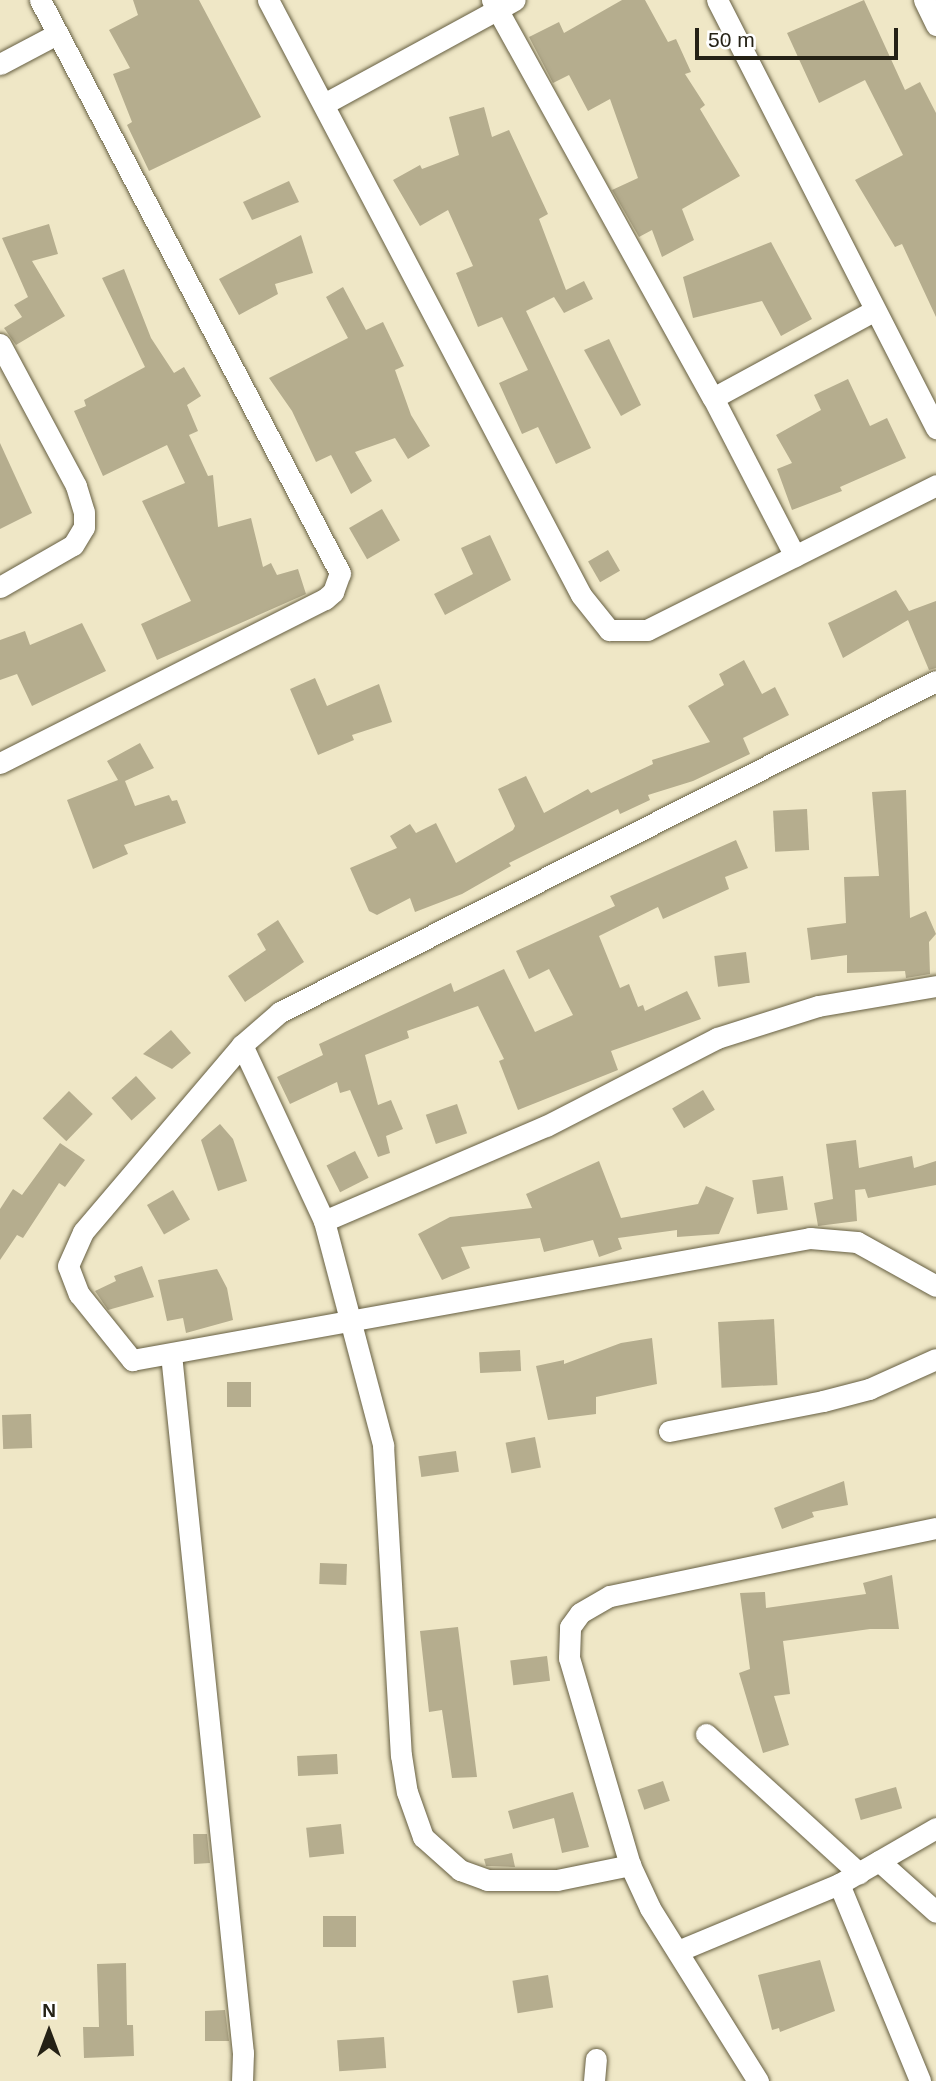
<!DOCTYPE html>
<style>
body{margin:0}
#map{position:relative;width:936px;height:2081px;overflow:hidden;background:#efe7c6;font-family:Arial,sans-serif}
div>[style]{position:absolute}
.building>*{inset:0;background:#b5ad8e;transform-origin:0 0}
.roads{filter:drop-shadow(0 0 2px #665f42) drop-shadow(0 0 2px #665f42)}
.street>*{height:21px;margin:-10.5px;padding:0 10.5px;transform-origin:10.5px;border-radius:10.5px;background:#fff}
span{translate:-50% -50%;white-space:nowrap;text-align:center;line-height:1.15;-webkit-text-stroke:5px #fff;paint-order:stroke}
.north{position:absolute;left:14px;top:1997px;width:70px;height:70px;-webkit-text-stroke:5px #fff;paint-order:stroke;rotate:0deg;font-size:19px;font-weight:700;line-height:28px;text-align:center;color:#242115}
.north::after{content:'';display:block;margin:auto;width:24px;height:32px;background:#242115;clip-path:polygon(50% 0,100% 100%,50% 72%,0 100%)}
.scale{position:absolute;left:695px;top:28px;width:203px;height:32px;box-sizing:border-box;border:4px solid #242115;border-top:0;padding-left:9px;font-size:21px;line-height:24px;white-space:nowrap;color:#242115;-webkit-text-stroke:5px #fff;paint-order:stroke}
</style>
<div id="map">
<div class="building">
<div style="clip-path:polygon(133px 0,199px 0,261px 117px,149px 171px,127px 125px,132px 122px,113px 74px,130px 68px,109px 30px,138px 15px)"></div>
<div style="clip-path:polygon(622px 0,645px 0,668px 42px,676px 39px,691px 72px,685px 74px,705px 105px,700px 109px,740px 176px,682px 209px,694px 240px,662px 257px,652px 230px,639px 237px,612px 190px,638px 178px,610px 99px,588px 111px,569px 75px,553px 83px,529px 37px,559px 22px,564px 33px)"></div>
<div style="clip-path:polygon(864px 0,905px 90px,920px 82px,936px 113px,936px 317px,902px 244px,895px 247px,855px 180px,903px 155px,865px 80px,819px 103px,787px 33px)"></div>
<div style="clip-path:polygon(484px 107px,492px 137px,509px 130px,548px 214px,539px 219px,566px 290px,584px 281px,593px 299px,564px 313px,554px 297px,526px 311px,591px 448px,556px 464px,538px 427px,522px 434px,499px 383px,528px 370px,502px 317px,478px 327px,456px 273px,473px 266px,448px 210px,420px 226px,393px 180px,420px 165px,422px 169px,459px 155px,449px 117px)"></div>
<div style="clip-path:polygon(289px 181px,299px 202px,252px 220px,243px 202px)"></div>
<div style="clip-path:polygon(49px 224px,58px 254px,32px 261px,65px 316px,16px 345px,4px 328px,22px 317px,14px 305px,28px 297px,2px 238px)"></div>
<div style="clip-path:polygon(301px 235px,313px 273px,275px 284px,278px 294px,239px 315px,219px 279px)"></div>
<div style="clip-path:polygon(771px 242px,812px 319px,781px 336px,762px 301px,693px 318px,683px 277px)"></div>
<div style="clip-path:polygon(124px 269px,151px 338px,174px 373px,184px 367px,201px 396px,187px 405px,198px 431px,189px 435px,208px 476px,213px 475px,218px 527px,251px 518px,263px 567px,271px 563px,277px 575px,298px 569px,306px 594px,157px 660px,141px 624px,191px 601px,142px 501px,185px 483px,167px 445px,103px 476px,74px 411px,86px 406px,84px 400px,145px 367px,102px 278px)"></div>
<div style="clip-path:polygon(343px 287px,366px 330px,383px 322px,404px 366px,395px 370px,411px 415px,430px 446px,408px 459px,395px 438px,355px 452px,372px 481px,351px 494px,331px 455px,316px 462px,292px 411px,269px 378px,348px 338px,326px 297px)"></div>
<div style="clip-path:polygon(609px 339px,641px 405px,621px 416px,584px 350px)"></div>
<div style="clip-path:polygon(848px 379px,870px 426px,887px 418px,906px 458px,840px 487px,842px 491px,792px 510px,777px 469px,792px 463px,776px 435px,821px 410px,814px 395px)"></div>
<div style="clip-path:polygon(0 443px,32px 513px,0 529px)"></div>
<div style="left:382px;top:509px;width:36px;height:38px;rotate:60deg"></div>
<div style="clip-path:polygon(490px 535px,511px 580px,445px 615px,434px 594px,473px 574px,461px 548px)"></div>
<div style="left:608px;top:550px;width:24px;height:23px;rotate:60deg"></div>
<div style="clip-path:polygon(896px 590px,909px 611px,936px 601px,936px 668px,929px 670px,908px 620px,843px 658px,828px 623px)"></div>
<div style="clip-path:polygon(82px 623px,106px 671px,32px 706px,17px 674px,0 680px,0 640px,25px 631px,30px 645px)"></div>
<div style="clip-path:polygon(744px 660px,762px 694px,775px 687px,789px 715px,743px 738px,750px 754px,693px 781px,648px 795px,650px 800px,620px 814px,618px 809px,509px 863px,511px 866px,462px 894px,415px 912px,410px 898px,377px 915px,369px 911px,350px 868px,397px 848px,390px 836px,410px 824px,416px 833px,436px 823px,456px 863px,513px 830px,515px 826px,498px 789px,526px 776px,544px 813px,588px 789px,591px 793px,653px 764px,652px 760px,710px 742px,688px 706px,724px 685px,719px 674px)"></div>
<div style="clip-path:polygon(315px 678px,327px 706px,379px 684px,392px 722px,352px 735px,354px 740px,318px 755px,290px 689px)"></div>
<div style="clip-path:polygon(140px 743px,154px 768px,125px 781px,135px 806px,169px 795px,172px 801px,177px 800px,186px 823px,124px 845px,128px 854px,93px 869px,67px 800px,118px 780px,107px 761px)"></div>
<div style="clip-path:polygon(906px 790px,910px 918px,926px 911px,936px 934px,929px 942px,930px 974px,906px 978px,905px 971px,847px 973px,847px 955px,811px 960px,807px 928px,846px 923px,844px 877px,879px 876px,872px 792px)"></div>
<div style="left:807px;top:809px;width:41px;height:34px;rotate:87deg"></div>
<div style="clip-path:polygon(736px 840px,748px 868px,725px 877px,729px 889px,663px 919px,658px 907px,599px 936px,620px 988px,629px 984px,638px 1007px,643px 1005px,645px 1011px,687px 991px,701px 1019px,611px 1051px,618px 1070px,518px 1110px,499px 1061px,504px 1059px,478px 1006px,407px 1031px,409px 1038px,365px 1055px,378px 1105px,391px 1100px,403px 1129px,386px 1136px,390px 1153px,378px 1157px,350px 1090px,340px 1093px,337px 1082px,290px 1104px,277px 1077px,323px 1055px,319px 1044px,451px 983px,454px 992px,504px 969px,535px 1032px,573px 1015px,549px 969px,529px 979px,516px 951px,615px 906px,610px 896px)"></div>
<div style="clip-path:polygon(278px 920px,304px 962px,245px 1002px,228px 976px,266px 950px,257px 934px)"></div>
<div style="left:746px;top:952px;width:31px;height:32px;rotate:83deg"></div>
<div style="clip-path:polygon(171px 1030px,191px 1053px,172px 1069px,143px 1054px)"></div>
<div style="left:136px;top:1076px;width:30px;height:33px;rotate:48deg"></div>
<div style="left:703px;top:1090px;width:23px;height:36px;rotate:59deg"></div>
<div style="left:69px;top:1091px;width:33px;height:38px;rotate:44deg"></div>
<div style="left:457px;top:1104px;width:31px;height:33px;rotate:71deg"></div>
<div style="clip-path:polygon(220px 1124px,233px 1139px,247px 1181px,218px 1191px,201px 1140px)"></div>
<div style="clip-path:polygon(856px 1140px,859px 1168px,912px 1156px,914px 1168px,936px 1161px,936px 1185px,868px 1198px,865px 1189px,855px 1190px,857px 1221px,818px 1226px,814px 1203px,833px 1199px,826px 1144px)"></div>
<div style="clip-path:polygon(60px 1143px,85px 1160px,65px 1187px,59px 1183px,23px 1238px,17px 1235px,0 1260px,0 1209px,13px 1189px,22px 1195px)"></div>
<div style="left:355px;top:1151px;width:30px;height:32px;rotate:63deg"></div>
<div style="clip-path:polygon(599px 1161px,621px 1218px,698px 1204px,706px 1186px,734px 1198px,719px 1234px,677px 1237px,677px 1230px,618px 1238px,622px 1249px,599px 1257px,593px 1240px,544px 1252px,540px 1238px,461px 1247px,470px 1268px,442px 1280px,418px 1234px,450px 1217px,532px 1208px,526px 1194px)"></div>
<div style="left:783px;top:1176px;width:34px;height:31px;rotate:82deg"></div>
<div style="left:173px;top:1190px;width:34px;height:30px;rotate:60deg"></div>
<div style="clip-path:polygon(142px 1266px,154px 1297px,108px 1310px,95px 1291px,116px 1281px,114px 1276px)"></div>
<div style="clip-path:polygon(217px 1269px,227px 1288px,233px 1320px,186px 1333px,183px 1318px,167px 1321px,158px 1280px)"></div>
<div style="left:774px;top:1319px;width:66px;height:56px;rotate:87deg"></div>
<div style="clip-path:polygon(652px 1338px,657px 1384px,596px 1397px,596px 1414px,548px 1420px,536px 1366px,564px 1360px,564px 1364px,621px 1343px)"></div>
<div style="left:520px;top:1350px;width:21px;height:41px;rotate:87deg"></div>
<div style="left:227px;top:1382px;width:24px;height:25px"></div>
<div style="left:31px;top:1414px;width:34px;height:29px;rotate:88deg"></div>
<div style="left:535px;top:1437px;width:31px;height:30px;rotate:79deg"></div>
<div style="left:456px;top:1451px;width:21px;height:38px;rotate:82deg"></div>
<div style="clip-path:polygon(844px 1481px,848px 1505px,812px 1512px,814px 1517px,782px 1529px,774px 1508px)"></div>
<div style="left:320px;top:1563px;width:27px;height:21px;rotate:2deg"></div>
<div style="clip-path:polygon(892px 1575px,899px 1629px,870px 1629px,783px 1641px,790px 1694px,774px 1696px,789px 1745px,763px 1753px,739px 1673px,750px 1669px,740px 1593px,765px 1592px,766px 1608px,866px 1594px,863px 1583px)"></div>
<div style="clip-path:polygon(458px 1627px,477px 1777px,452px 1778px,442px 1710px,429px 1712px,420px 1631px)"></div>
<div style="left:547px;top:1656px;width:25px;height:37px;rotate:83deg"></div>
<div style="left:337px;top:1754px;width:20px;height:40px;rotate:87deg"></div>
<div style="left:663px;top:1781px;width:21px;height:27px;rotate:71deg"></div>
<div style="left:896px;top:1787px;width:22px;height:43px;rotate:74deg"></div>
<div style="clip-path:polygon(573px 1792px,589px 1847px,562px 1853px,554px 1818px,513px 1829px,508px 1811px)"></div>
<div style="left:341px;top:1824px;width:30px;height:35px;rotate:84deg"></div>
<div style="clip-path:polygon(193px 1834px,207px 1834px,210px 1863px,194px 1864px)"></div>
<div style="clip-path:polygon(512px 1853px,515px 1867px,486px 1866px,484px 1859px)"></div>
<div style="left:356px;top:1916px;width:31px;height:33px;rotate:90deg"></div>
<div style="clip-path:polygon(820px 1960px,835px 2011px,780px 2032px,779px 2028px,772px 2030px,758px 1975px)"></div>
<div style="clip-path:polygon(126px 1963px,127px 2025px,133px 2025px,134px 2056px,84px 2058px,83px 2027px,99px 2027px,97px 1964px)"></div>
<div style="left:548px;top:1975px;width:33px;height:36px;rotate:81deg"></div>
<div style="clip-path:polygon(225px 2010px,229px 2041px,205px 2041px,205px 2011px)"></div>
<div style="left:384px;top:2037px;width:31px;height:47px;rotate:86deg"></div>
</div>
<div class="roads">
<div class="street">
<div style="left:268px;top:0;width:672px;rotate:62.25deg"></div>
<div style="left:581px;top:595px;width:45px;rotate:51.3deg"></div>
<div style="left:609px;top:630px;width:38px"></div>
<div style="left:647px;top:630px;width:323px;rotate:-26.6deg"></div>
<div style="left:492px;top:0;width:455px;rotate:61deg"></div>
<div style="left:713px;top:398px;width:178px;rotate:62.6deg"></div>
<div style="left:717px;top:0;width:481px;rotate:62.9deg"></div>
<div style="left:924px;top:0;width:28px;rotate:64deg"></div>
<div style="left:0;top:64px;width:64px;rotate:-27.8deg"></div>
<div style="left:324px;top:104px;width:217px;rotate:-28.6deg"></div>
<div style="left:0;top:344px;width:161px;rotate:61.8deg"></div>
<div style="left:76px;top:486px;width:27px;rotate:73deg"></div>
<div style="left:84px;top:512px;width:15px;rotate:90deg"></div>
<div style="left:84px;top:527px;width:21px;rotate:121deg"></div>
<div style="left:73px;top:545px;width:84px;rotate:150.1deg"></div>
<div style="left:713px;top:398px;width:184px;rotate:-28.5deg"></div>
<div style="left:936px;top:681px;width:735px;rotate:153.23deg"></div>
<div style="left:280px;top:1012px;width:50px;rotate:139deg"></div>
<div style="left:242px;top:1045px;width:245px;rotate:130.4deg"></div>
<div style="left:83px;top:1232px;width:37px;rotate:114deg"></div>
<div style="left:68px;top:1266px;width:30px;rotate:69deg"></div>
<div style="left:79px;top:1294px;width:85px;rotate:51.2deg"></div>
<div style="left:132px;top:1360px;width:689px;rotate:-10.2deg"></div>
<div style="left:810px;top:1238px;width:47px;rotate:4.9deg"></div>
<div style="left:857px;top:1242px;width:90px;rotate:29.1deg"></div>
<div style="left:0;top:763px;width:364px;rotate:-26.8deg"></div>
<div style="left:325px;top:599px;width:11px;rotate:-41deg"></div>
<div style="left:333px;top:592px;width:20px;rotate:-70deg"></div>
<div style="left:340px;top:573px;width:647px;rotate:-117.63deg"></div>
<div style="left:242px;top:1045px;width:194px;rotate:65deg"></div>
<div style="left:324px;top:1221px;width:241px;rotate:-23.2deg"></div>
<div style="left:546px;top:1126px;width:192px;rotate:-27.2deg"></div>
<div style="left:717px;top:1038px;width:106px;rotate:-17.6deg"></div>
<div style="left:818px;top:1006px;width:120px;rotate:-9.6deg"></div>
<div style="left:324px;top:1221px;width:232px;rotate:75.2deg"></div>
<div style="left:383px;top:1445px;width:311px;rotate:86.7deg"></div>
<div style="left:401px;top:1755px;width:37px;rotate:81deg"></div>
<div style="left:407px;top:1792px;width:48px;rotate:70.4deg"></div>
<div style="left:423px;top:1837px;width:50px;rotate:41.7deg"></div>
<div style="left:460px;top:1870px;width:29px;rotate:20deg"></div>
<div style="left:487px;top:1880px;width:70px"></div>
<div style="left:557px;top:1880px;width:75px;rotate:-11.6deg"></div>
<div style="left:171px;top:1354px;width:703px;rotate:84.12deg"></div>
<div style="left:243px;top:2053px;width:28px;rotate:92deg"></div>
<div style="left:669px;top:1431px;width:157px;rotate:-11deg"></div>
<div style="left:823px;top:1401px;width:48px;rotate:-14.6deg"></div>
<div style="left:869px;top:1389px;width:73px;rotate:-24.1deg"></div>
<div style="left:706px;top:1734px;width:207px;rotate:42.3deg"></div>
<div style="left:879px;top:1861px;width:76px;rotate:41.8deg"></div>
<div style="left:839px;top:1884px;width:213px;rotate:67.6deg"></div>
<div style="left:678px;top:1951px;width:174px;rotate:-22.6deg"></div>
<div style="left:839px;top:1884px;width:112px;rotate:-30deg"></div>
<div style="left:594px;top:2081px;width:22px;rotate:-85deg"></div>
<div style="left:758px;top:2081px;width:204px;rotate:-122deg"></div>
<div style="left:650px;top:1908px;width:47px;rotate:-114.9deg"></div>
<div style="left:630px;top:1865px;width:216px;rotate:-106.4deg"></div>
<div style="left:569px;top:1658px;width:31px;rotate:-88deg"></div>
<div style="left:570px;top:1627px;width:17px;rotate:-54deg"></div>
<div style="left:580px;top:1613px;width:34px;rotate:-30deg"></div>
<div style="left:610px;top:1596px;width:333px;rotate:-11.8deg"></div>
</div>
</div>
<div class="north">N</div>
<div class="scale">50 m</div>
</div>
